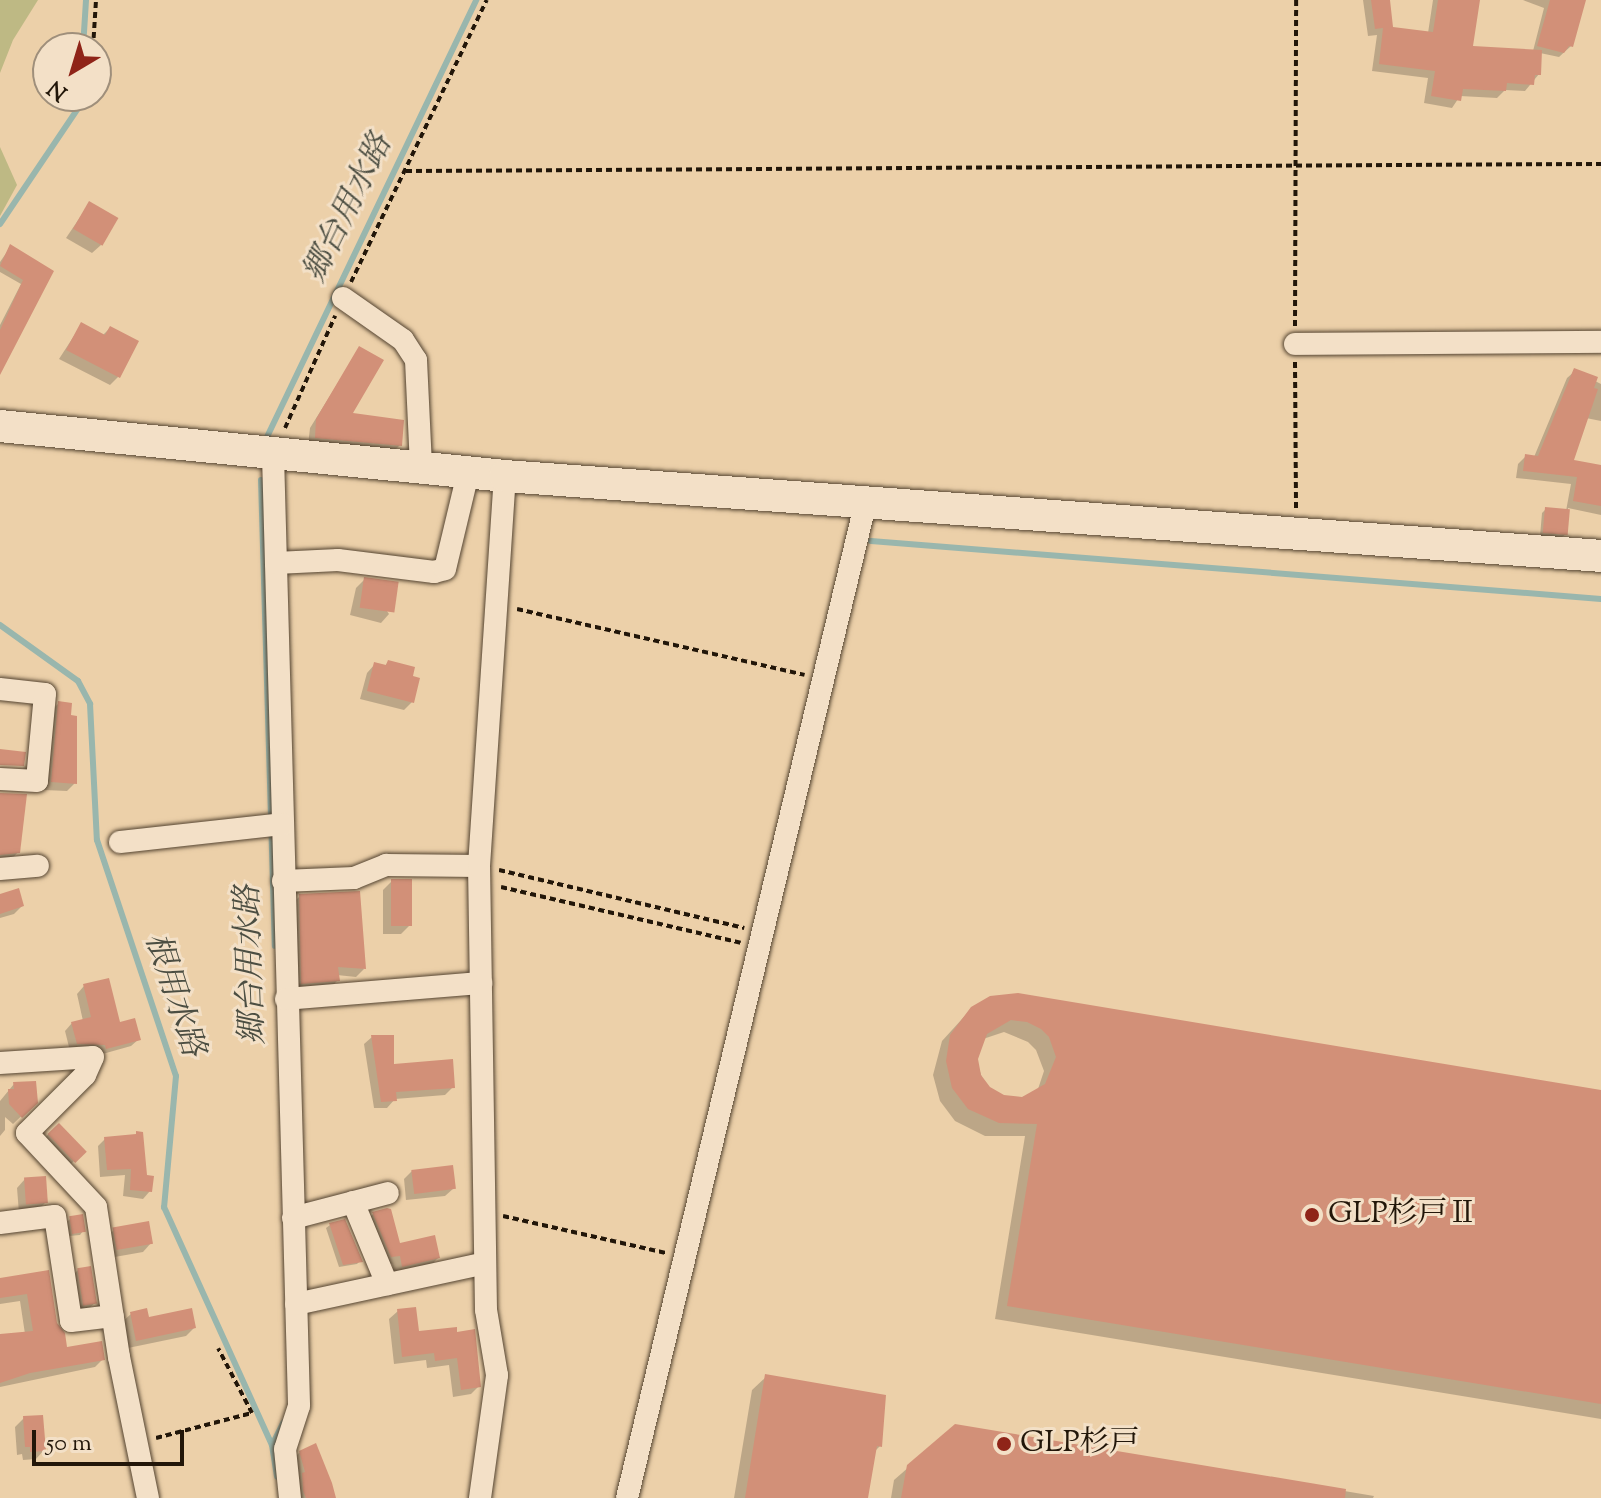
<!DOCTYPE html>
<meta charset="utf-8">
<style>
body{margin:0}
#map{position:relative;width:1601px;height:1498px;overflow:hidden;background:#ecd0a9;font-family:"Sorts Mill Goudy","Noto Serif JP",serif}
div>[style]{position:absolute}
.green>*{inset:0;background:#beb984}
.shadow>*{inset:0;background:#0003;transform-origin:0 0}
.stream>*{height:6px;margin:-3px;padding:0 3px;transform-origin:3px;border-radius:3px;background:#99b6ad}
.building>*{inset:0;background:#d29078;transform-origin:0 0}
.path>*{height:4px;margin-top:-2px;transform-origin:0;background:repeating-linear-gradient(90deg,#221609 0 6px,transparent 0 10px)}
.roads{filter:drop-shadow(0 0 2px #544431) drop-shadow(0 0 2px #544431)}
.street>*{height:22px;margin:-11px;padding:0 11px;transform-origin:11px;border-radius:11px;background:#f3e0c7}
.secondary>*{height:32px;margin:-16px;padding:0 16px;transform-origin:16px;border-radius:16px;background:#f3e0c7}
.dots>*{width:22px;height:22px;translate:-50% -50%;box-sizing:border-box;border:4px solid #f3e0c7;border-radius:50%}
span{translate:-50% -50%;white-space:nowrap;text-align:center;line-height:1.15;-webkit-text-stroke:6px #f3e0c7;paint-order:stroke}
.poi-label{font-size:30px;color:#221609}
.left{translate:0 -50%;text-align:left}
.water-label{font-size:32px;color:#4c4e42;font-style:italic}
.north{position:absolute;left:32px;top:32px;width:80px;height:80px;box-sizing:border-box;background:#f3e0c7;border:2px solid #9f8f7b;border-radius:50%;rotate:218deg;font-size:22px;font-weight:700;line-height:32px;text-align:center;color:#221609}
.north::after{content:'';display:block;margin:auto;width:28px;height:36px;background:#8f2418;clip-path:polygon(50% 0,100% 100%,50% 72%,0 100%)}
.scale{position:absolute;left:32px;top:1430px;width:152px;height:36px;box-sizing:border-box;border:4px solid #221609;border-top:0;padding-left:10px;font-size:24px;line-height:28px;white-space:nowrap;color:#221609;-webkit-text-stroke:6px #f3e0c7;paint-order:stroke}
</style>
<div id="map">
<div class="green">
<div style="clip-path:polygon(0 0,38px 0,13px 40px,0 73px)"></div>
<div style="clip-path:polygon(0 147px,17px 185px,0 216px)"></div>
</div>
<div class="shadow">
<div style="clip-path:polygon(1363px 0,1387px 0,1391px 29px,1428px 33px,1433px 0,1478px 0,1470px 48px,1533px 51px,1544px 8px,1523px 0,1585px 0,1571px 46px,1559px 57px,1540px 53px,1539px 74px,1525px 91px,1505px 90px,1497px 98px,1460px 96px,1452px 108px,1424px 103px,1428px 78px,1372px 71px,1377px 35px,1368px 36px)"></div>
<div style="clip-path:polygon(89px 204px,101px 245px,92px 253px,66px 238px)"></div>
<div style="clip-path:polygon(11px 246px,51px 272px,0 371px,0 325px,21px 284px,0 272px,0 262px)"></div>
<div style="clip-path:polygon(81px 325px,102px 336px,110px 328px,118px 377px,110px 385px,59px 359px)"></div>
<div style="clip-path:polygon(359px 349px,350px 415px,400px 445px,393px 452px,308px 445px,310px 428px)"></div>
<div style="clip-path:polygon(1575px 371px,1601px 384px,1601px 421px,1586px 418px,1571px 461px,1601px 467px,1601px 515px,1568px 508px,1566px 534px,1562px 537px,1540px 536px,1542px 513px,1546px 509px,1566px 511px,1571px 484px,1516px 478px,1518px 464px,1526px 456px,1534px 457px,1567px 378px)"></div>
<div style="clip-path:polygon(365px 579px,389px 614px,381px 623px,350px 615px,356px 588px)"></div>
<div style="clip-path:polygon(388px 662px,412px 702px,404px 710px,360px 699px,367px 673px,375px 664px,384px 667px)"></div>
<div style="clip-path:polygon(59px 703px,75px 783px,67px 791px,44px 790px,51px 711px)"></div>
<div style="clip-path:polygon(0 800px,18px 852px,10px 861px,0 862px)"></div>
<div style="clip-path:polygon(392px 881px,409px 926px,401px 934px,383px 934px,383px 890px)"></div>
<div style="clip-path:polygon(0 896px,22px 906px,14px 914px,0 918px)"></div>
<div style="clip-path:polygon(300px 896px,364px 969px,356px 977px,337px 975px,338px 980px,330px 988px,294px 991px,292px 904px)"></div>
<div style="clip-path:polygon(84px 986px,119px 1025px,139px 1039px,131px 1046px,99px 1055px,70px 1051px,65px 1031px,72px 1023px,83px 1021px,77px 994px)"></div>
<div style="clip-path:polygon(evenodd,972px 1008px,1601px 1093px,1601px 1419px,995px 1319px,1025px 1136px,985px 1136px,955px 1121px,940px 1101px,933px 1075px,942px 1041px,972px 1008px,1004px 1032px,1028px 1042px,1036px 1050px,1044px 1071px,1037px 1092px,1014px 1100px,1003px 1097px,984px 1084px,976px 1059px,983px 1039px,1004px 1032px)"></div>
<div style="clip-path:polygon(372px 1037px,392px 1066px,453px 1087px,445px 1095px,395px 1099px,387px 1108px,374px 1108px,364px 1044px)"></div>
<div style="clip-path:polygon(14px 1084px,36px 1102px,13px 1124px,5px 1117px,5px 1130px,0 1136px,0 1101px)"></div>
<div style="left:58px;top:1125px;width:37px;height:26px;rotate:46deg"></div>
<div style="clip-path:polygon(105px 1139px,145px 1177px,150px 1191px,143px 1199px,123px 1196px,125px 1175px,100px 1177px,98px 1146px)"></div>
<div style="clip-path:polygon(412px 1171px,454px 1188px,445px 1196px,406px 1200px,404px 1179px)"></div>
<div style="clip-path:polygon(25px 1179px,46px 1202px,38px 1210px,19px 1213px,17px 1188px)"></div>
<div style="clip-path:polygon(373px 1214px,399px 1245px,438px 1258px,430px 1266px,394px 1274px,392px 1264px,383px 1264px,365px 1221px)"></div>
<div style="clip-path:polygon(70px 1219px,83px 1231px,80px 1235px,69px 1236px,67px 1222px)"></div>
<div style="clip-path:polygon(330px 1225px,360px 1261px,357px 1264px,339px 1267px,326px 1228px)"></div>
<div style="clip-path:polygon(114px 1230px,151px 1243px,143px 1252px,109px 1258px,106px 1238px)"></div>
<div style="clip-path:polygon(78px 1270px,95px 1303px,88px 1309px,77px 1311px,72px 1276px)"></div>
<div style="clip-path:polygon(47px 1272px,55px 1324px,65px 1350px,103px 1359px,95px 1367px,0 1387px,0 1336px,25px 1334px,20px 1301px,0 1304px,0 1280px)"></div>
<div style="clip-path:polygon(398px 1311px,417px 1334px,455px 1329px,479px 1386px,471px 1394px,453px 1397px,449px 1365px,427px 1368px,426px 1360px,394px 1364px,389px 1319px)"></div>
<div style="clip-path:polygon(131px 1314px,194px 1328px,186px 1336px,128px 1348px,122px 1322px)"></div>
<div style="clip-path:polygon(766px 1377px,880px 1446px,874px 1452px,866px 1498px,734px 1498px,752px 1390px)"></div>
<div style="clip-path:polygon(24px 1418px,44px 1450px,36px 1459px,23px 1460px,22px 1454px,17px 1455px,15px 1427px)"></div>
<div style="clip-path:polygon(956px 1426px,1374px 1496px,1373px 1498px,891px 1498px,894px 1480px)"></div>
<div style="clip-path:polygon(300px 1452px,332px 1498px,296px 1498px,292px 1460px)"></div>
</div>
<div class="stream">
<div style="left:83px;top:48px;width:48px;rotate:-86.4deg"></div>
<div style="left:0;top:224px;width:141px;rotate:-56deg"></div>
<div style="left:79px;top:107px;width:11px;rotate:-90deg"></div>
<div style="left:266px;top:439px;width:487px;rotate:-64.4deg"></div>
<div style="left:261px;top:480px;width:466px;rotate:88.3deg"></div>
<div style="left:871px;top:541px;width:732px;rotate:4.54deg"></div>
<div style="left:0;top:625px;width:96px;rotate:35.7deg"></div>
<div style="left:78px;top:681px;width:26px;rotate:62deg"></div>
<div style="left:90px;top:704px;width:136px;rotate:87.1deg"></div>
<div style="left:97px;top:840px;width:249px;rotate:71.5deg"></div>
<div style="left:176px;top:1076px;width:132px;rotate:95.2deg"></div>
<div style="left:164px;top:1207px;width:261px;rotate:65.6deg"></div>
<div style="left:272px;top:1445px;width:32px;rotate:81deg"></div>
<div style="left:272px;top:1445px;width:25px;rotate:-63deg"></div>
</div>
<div class="building">
<div style="clip-path:polygon(1371px 0,1390px 0,1393px 27px,1433px 32px,1438px 0,1480px 0,1473px 46px,1542px 50px,1541px 75px,1535px 75px,1534px 85px,1507px 83px,1506px 91px,1463px 89px,1461px 101px,1431px 96px,1435px 71px,1379px 64px,1383px 28px,1375px 29px)"></div>
<div style="clip-path:polygon(1550px 0,1586px 0,1573px 47px,1569px 46px,1564px 53px,1537px 46px)"></div>
<div style="left:89px;top:201px;width:34px;height:32px;rotate:30deg"></div>
<div style="clip-path:polygon(10px 244px,54px 271px,0 375px,0 330px,23px 280px,0 266px)"></div>
<div style="clip-path:polygon(81px 322px,105px 335px,110px 326px,139px 341px,120px 378px,66px 350px)"></div>
<div style="clip-path:polygon(359px 346px,384px 360px,353px 413px,404px 420px,402px 446px,315px 438px,316px 419px)"></div>
<div style="clip-path:polygon(1574px 368px,1598px 377px,1594px 388px,1598px 389px,1574px 460px,1601px 465px,1601px 506px,1573px 501px,1577px 477px,1523px 471px,1525px 454px,1538px 456px)"></div>
<div style="left:1545px;top:507px;width:25px;height:26px;rotate:5deg"></div>
<div style="left:364px;top:577px;width:35px;height:31px;rotate:8deg"></div>
<div style="clip-path:polygon(388px 660px,415px 667px,413px 676px,420px 678px,414px 703px,367px 691px,374px 662px,386px 665px)"></div>
<div style="clip-path:polygon(58px 701px,72px 703px,71px 715px,77px 716px,77px 784px,51px 782px)"></div>
<div style="clip-path:polygon(0 749px,26px 752px,24px 766px,0 765px)"></div>
<div style="clip-path:polygon(0 793px,27px 794px,20px 853px,0 855px)"></div>
<div style="left:391px;top:879px;width:21px;height:47px"></div>
<div style="clip-path:polygon(19px 888px,24px 906px,0 914px,0 894px)"></div>
<div style="clip-path:polygon(360px 891px,366px 969px,338px 967px,340px 981px,301px 984px,299px 894px)"></div>
<div style="clip-path:polygon(109px 978px,120px 1022px,135px 1018px,141px 1040px,106px 1049px,105px 1045px,77px 1044px,71px 1022px,91px 1017px,83px 984px)"></div>
<div style="clip-path:polygon(evenodd,1018px 993px,1601px 1090px,1601px 1404px,1007px 1306px,1037px 1124px,999px 1123px,968px 1109px,952px 1088px,946px 1061px,950px 1035px,971px 1007px,990px 996px,1018px 993px,1011px 1020px,1027px 1022px,1041px 1029px,1049px 1037px,1056px 1057px,1045px 1084px,1022px 1097px,1004px 1095px,990px 1087px,981px 1075px,978px 1059px,987px 1034px,1011px 1020px)"></div>
<div style="clip-path:polygon(371px 1035px,394px 1035px,394px 1064px,453px 1059px,455px 1088px,396px 1092px,397px 1101px,381px 1102px)"></div>
<div style="clip-path:polygon(36px 1081px,38px 1103px,22px 1118px,9px 1104px,8px 1089px,14px 1089px,13px 1082px)"></div>
<div style="left:59px;top:1123px;width:40px;height:16px;rotate:46deg"></div>
<div style="clip-path:polygon(136px 1131px,143px 1132px,147px 1175px,154px 1176px,152px 1192px,130px 1190px,131px 1169px,107px 1170px,104px 1137px,136px 1134px)"></div>
<div style="left:453px;top:1165px;width:24px;height:42px;rotate:83deg"></div>
<div style="left:46px;top:1176px;width:27px;height:22px;rotate:86deg"></div>
<div style="clip-path:polygon(387px 1208px,391px 1209px,400px 1243px,435px 1235px,440px 1258px,402px 1267px,400px 1256px,391px 1257px,372px 1212px)"></div>
<div style="left:83px;top:1214px;width:18px;height:14px;rotate:81deg"></div>
<div style="clip-path:polygon(345px 1219px,363px 1262px,343px 1265px,329px 1223px)"></div>
<div style="left:149px;top:1221px;width:23px;height:37px;rotate:80deg"></div>
<div style="left:91px;top:1266px;width:38px;height:14px;rotate:81deg"></div>
<div style="clip-path:polygon(49px 1270px,57px 1323px,65px 1333px,67px 1347px,102px 1341px,105px 1360px,30px 1373px,0 1383px,0 1334px,33px 1331px,27px 1294px,0 1298px,0 1278px)"></div>
<div style="clip-path:polygon(416px 1307px,419px 1331px,457px 1327px,457px 1332px,475px 1329px,481px 1387px,461px 1390px,457px 1358px,435px 1361px,434px 1353px,402px 1357px,397px 1309px)"></div>
<div style="clip-path:polygon(147px 1308px,149px 1317px,192px 1308px,196px 1328px,136px 1341px,130px 1312px)"></div>
<div style="clip-path:polygon(765px 1374px,886px 1395px,882px 1447px,877px 1446px,868px 1498px,745px 1498px)"></div>
<div style="clip-path:polygon(43px 1415px,46px 1451px,30px 1452px,30px 1447px,25px 1447px,23px 1416px)"></div>
<div style="clip-path:polygon(955px 1424px,1346px 1489px,1345px 1498px,901px 1498px,907px 1465px)"></div>
<div style="clip-path:polygon(316px 1443px,332px 1483px,336px 1498px,306px 1498px,303px 1491px,302px 1473px,305px 1472px,299px 1451px)"></div>
</div>
<div class="path">
<div style="left:93px;top:48px;width:48px;rotate:-86.4deg"></div>
<div style="left:89px;top:107px;width:11px;rotate:-90deg"></div>
<div style="left:406px;top:171px;width:1195px;rotate:-0.34deg"></div>
<div style="left:351px;top:282px;width:313px;rotate:-64.3deg"></div>
<div style="left:1295px;top:326px;width:326px;rotate:-89.8deg"></div>
<div style="left:1295px;top:362px;width:148px;rotate:89.6deg"></div>
<div style="left:285px;top:428px;width:123px;rotate:-65.9deg"></div>
<div style="left:517px;top:609px;width:295px;rotate:12.9deg"></div>
<div style="left:499px;top:870px;width:252px;rotate:13.3deg"></div>
<div style="left:501px;top:887px;width:246px;rotate:13.1deg"></div>
<div style="left:503px;top:1216px;width:167px;rotate:12.8deg"></div>
<div style="left:156px;top:1438px;width:99px;rotate:-14.6deg"></div>
<div style="left:252px;top:1413px;width:73px;rotate:-117.6deg"></div>
</div>
<div class="roads">
<div class="street">
<div style="left:343px;top:298px;width:73px;rotate:35deg"></div>
<div style="left:403px;top:340px;width:24px;rotate:57deg"></div>
<div style="left:416px;top:360px;width:108px;rotate:87.3deg"></div>
<div style="left:1295px;top:344px;width:306px;rotate:-0.4deg"></div>
<div style="left:273px;top:455px;width:951px;rotate:88.43deg"></div>
<div style="left:299px;top:1406px;width:45px;rotate:108deg"></div>
<div style="left:285px;top:1449px;width:49px;rotate:84.2deg"></div>
<div style="left:276px;top:563px;width:62px;rotate:-2.8deg"></div>
<div style="left:338px;top:560px;width:97px;rotate:7.1deg"></div>
<div style="left:434px;top:572px;width:11px;rotate:-15deg"></div>
<div style="left:445px;top:569px;width:99px;rotate:-76.5deg"></div>
<div style="left:0;top:689px;width:45px;rotate:6.3deg"></div>
<div style="left:45px;top:694px;width:87px;rotate:95.3deg"></div>
<div style="left:37px;top:781px;width:37px;rotate:-177deg"></div>
<div style="left:120px;top:842px;width:163px;rotate:-6.3deg"></div>
<div style="left:0;top:869px;width:38px;rotate:-5deg"></div>
<div style="left:283px;top:881px;width:71px;rotate:-2.4deg"></div>
<div style="left:354px;top:878px;width:35px;rotate:-22deg"></div>
<div style="left:386px;top:865px;width:93px;rotate:0.6deg"></div>
<div style="left:286px;top:999px;width:196px;rotate:-4.7deg"></div>
<div style="left:0;top:1063px;width:93px;rotate:-3.7deg"></div>
<div style="left:93px;top:1057px;width:20px;rotate:114deg"></div>
<div style="left:85px;top:1075px;width:82px;rotate:135deg"></div>
<div style="left:27px;top:1133px;width:101px;rotate:47deg"></div>
<div style="left:96px;top:1207px;width:152px;rotate:81.3deg"></div>
<div style="left:119px;top:1357px;width:144px;rotate:78.4deg"></div>
<div style="left:353px;top:1202px;width:89px;rotate:67.5deg"></div>
<div style="left:293px;top:1218px;width:98px;rotate:-14.7deg"></div>
<div style="left:0;top:1223px;width:55px;rotate:-7.3deg"></div>
<div style="left:55px;top:1216px;width:106px;rotate:81.3deg"></div>
<div style="left:71px;top:1321px;width:42px;rotate:-6.8deg"></div>
<div style="left:296px;top:1304px;width:193px;rotate:-12.2deg"></div>
<div style="left:480px;top:1498px;width:124px;rotate:-82.1deg"></div>
<div style="left:497px;top:1375px;width:66px;rotate:-99.6deg"></div>
<div style="left:486px;top:1310px;width:444px;rotate:-90.9deg"></div>
<div style="left:479px;top:866px;width:391px;rotate:-86.2deg"></div>
<div style="left:627px;top:1498px;width:1025px;rotate:-76.52deg"></div>
</div>
<div class="secondary">
<div style="left:0;top:426px;width:507px;rotate:5.65deg"></div>
<div style="left:505px;top:476px;width:1099px;rotate:4.17deg"></div>
</div>
</div>
<div class="dots">
<div style="left:1312px;top:1215px;background:#8f2418"></div>
<div style="left:1004px;top:1444px;background:#8f2418"></div>
</div>
<div class="poi-label">
<span class="left" style="left:1328px;top:1215px">GLP杉戸Ⅱ</span>
<span class="left" style="left:1020px;top:1444px">GLP杉戸</span>
</div>
<div class="water-label">
<span style="left:349px;top:209px;rotate:-64deg">郷台用水路</span>
<span style="left:252px;top:965px;rotate:-92deg">郷台用水路</span>
<span style="left:173px;top:995px;rotate:72deg">根用水路</span>
</div>
<div class="north">N</div>
<div class="scale">50 m</div>
</div>
